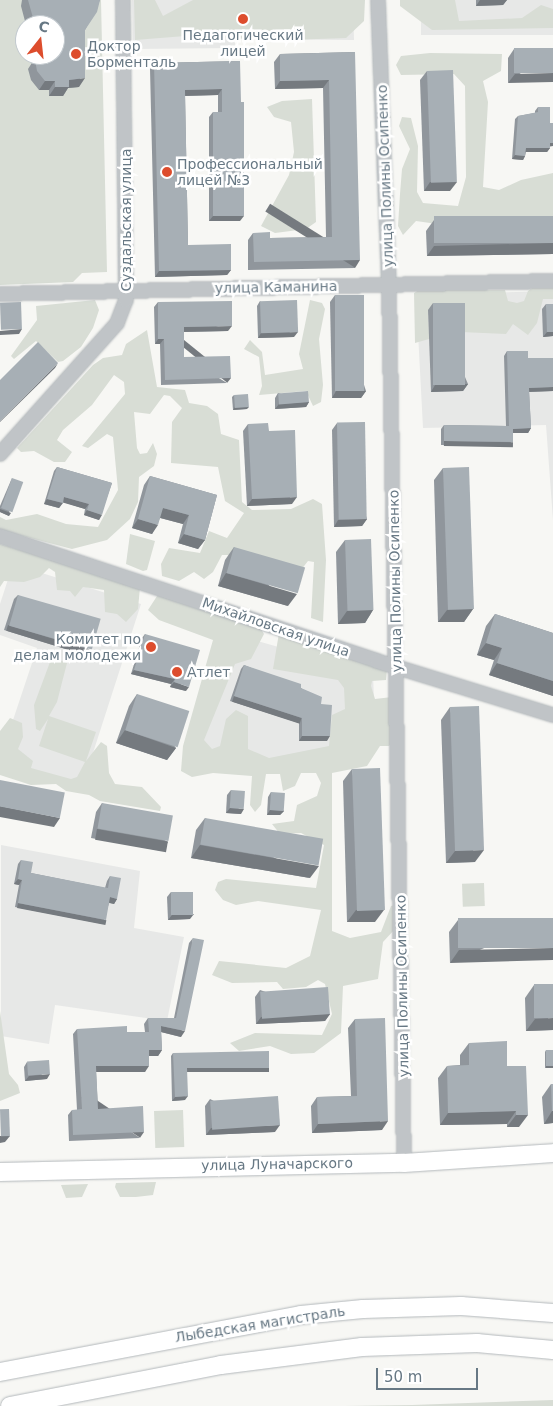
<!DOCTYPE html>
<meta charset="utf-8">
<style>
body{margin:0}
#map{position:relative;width:553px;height:1406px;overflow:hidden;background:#f7f7f4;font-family:"DejaVu Sans",sans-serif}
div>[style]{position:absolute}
.built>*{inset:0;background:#e7e8e7;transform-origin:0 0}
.green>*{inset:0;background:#d8ddd5;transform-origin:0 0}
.roads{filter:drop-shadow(0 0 1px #b3b8bb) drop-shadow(0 0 1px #b3b8bb)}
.minor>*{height:14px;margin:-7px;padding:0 7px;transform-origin:7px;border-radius:7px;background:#c0c4c7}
.major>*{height:18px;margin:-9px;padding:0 9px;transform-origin:9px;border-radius:9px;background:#fff}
.wall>*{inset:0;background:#90969c}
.shaded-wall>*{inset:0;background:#757a7f;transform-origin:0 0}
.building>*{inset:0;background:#a7afb5;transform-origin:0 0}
.dots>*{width:14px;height:14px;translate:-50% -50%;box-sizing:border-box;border:2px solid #fff;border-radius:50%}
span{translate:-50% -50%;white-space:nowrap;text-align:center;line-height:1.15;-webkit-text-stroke:5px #fff;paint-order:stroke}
.poi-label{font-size:14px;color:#677884}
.left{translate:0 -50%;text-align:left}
.right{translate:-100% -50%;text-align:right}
.street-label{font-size:14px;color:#677884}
.north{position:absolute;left:15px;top:15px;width:50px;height:50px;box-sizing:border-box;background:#fff;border:1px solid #c2c9ce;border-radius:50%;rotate:16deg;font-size:14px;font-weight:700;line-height:20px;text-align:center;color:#677884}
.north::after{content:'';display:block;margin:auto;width:18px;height:22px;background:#dd4d2d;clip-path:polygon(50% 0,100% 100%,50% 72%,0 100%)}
.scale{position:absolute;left:376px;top:1368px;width:102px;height:22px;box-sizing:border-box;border:2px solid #677884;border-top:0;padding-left:6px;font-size:15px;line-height:18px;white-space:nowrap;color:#677884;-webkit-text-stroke:4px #fff;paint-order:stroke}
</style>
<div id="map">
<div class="built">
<div style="clip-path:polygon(132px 0,353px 0,354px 40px,235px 39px,235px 48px,133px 49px)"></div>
<div style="left:421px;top:0;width:132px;height:35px"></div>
<div style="clip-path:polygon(553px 291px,553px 520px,546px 425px,423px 428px,416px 295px)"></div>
<div style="clip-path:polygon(13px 564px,141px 604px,82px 787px,0 759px,37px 648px,0 635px,0 604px)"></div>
<div style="clip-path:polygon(226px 632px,373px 674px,376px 752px,187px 763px)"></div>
<div style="clip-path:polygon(1px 845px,140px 871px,134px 928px,184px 937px,167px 1021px,55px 1005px,49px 1044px,1px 1036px)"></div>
</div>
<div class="green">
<div style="clip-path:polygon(evenodd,0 0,101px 0,107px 272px,82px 273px,73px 282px,0 285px,0 0,25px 25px,55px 25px,55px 55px,25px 55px,25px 25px)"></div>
<div style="clip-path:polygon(134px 0,155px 0,163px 16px,193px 0,365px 0,364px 21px,346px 38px,288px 40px,185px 36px,135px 40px)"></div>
<div style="clip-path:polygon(400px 0,455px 0,459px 21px,522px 18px,541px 5px,553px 9px,553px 28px,432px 30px,400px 6px)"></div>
<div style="clip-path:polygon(430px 53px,502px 54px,501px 71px,483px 81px,488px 102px,483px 187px,499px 190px,521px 180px,553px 173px,553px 222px,444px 225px,416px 221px,403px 235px,398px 226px,400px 194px,402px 169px,410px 149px,399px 126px,402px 117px,411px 118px,418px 146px,417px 192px,423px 203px,458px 206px,466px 177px,465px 86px,454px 74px,401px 75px,396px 65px,401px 56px)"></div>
<div style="clip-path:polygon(312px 99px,316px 222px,306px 229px,275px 233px,261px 226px,289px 175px,294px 152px,291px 122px,274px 117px,267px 107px,282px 101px)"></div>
<div style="clip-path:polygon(536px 285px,553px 285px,553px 299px,543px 299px,537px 323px,528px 335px,513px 324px,506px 334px,461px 332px,428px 310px,429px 339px,415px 343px,414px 293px,419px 290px,505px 290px,508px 301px,517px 303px,524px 301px,528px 291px)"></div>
<div style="clip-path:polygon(95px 300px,99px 310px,93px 328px,81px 347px,63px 361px,58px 362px,36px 341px,14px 359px,11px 356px,37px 320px,36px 306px)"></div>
<div style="clip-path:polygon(310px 300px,322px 303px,325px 309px,319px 339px,323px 385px,321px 402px,313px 406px,306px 391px,259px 395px,262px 386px,259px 357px,244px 349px,250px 340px,262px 352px,265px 375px,303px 369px,299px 354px)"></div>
<div style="clip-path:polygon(147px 330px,157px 387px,185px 390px,189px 403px,207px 406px,218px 414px,221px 434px,239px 440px,242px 502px,252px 510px,291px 509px,313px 499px,322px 504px,326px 560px,323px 622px,311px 618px,314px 562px,308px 561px,301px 570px,227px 555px,222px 555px,213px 572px,204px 579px,194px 572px,179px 581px,162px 576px,161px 564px,169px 548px,200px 553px,209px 531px,227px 538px,244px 513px,225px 501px,218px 467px,171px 463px,172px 422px,182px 408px,170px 396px,164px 395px,150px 414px,134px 412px,137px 448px,140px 454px,147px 453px,153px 443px,157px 454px,154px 466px,139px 477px,138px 502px,130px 519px,107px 540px,72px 549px,0 530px,0 517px,6px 520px,37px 514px,66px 524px,98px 527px,118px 490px,113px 437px,107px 434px,88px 448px,82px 446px,125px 394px,124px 382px,114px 375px,92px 405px,63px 430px,57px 440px,72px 452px,65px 462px,54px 462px,34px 451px,21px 452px,17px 448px,93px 365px,103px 358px,122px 355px,126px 344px)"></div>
<div style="clip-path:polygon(130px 534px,155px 541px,147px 570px,143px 571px,126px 564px)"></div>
<div style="clip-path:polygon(0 544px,140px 587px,138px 609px,126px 622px,117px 614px,105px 612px,104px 590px,83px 587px,75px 597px,70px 591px,57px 590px,55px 572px,49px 568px,40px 577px,24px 582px,4px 581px,0 587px)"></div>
<div style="clip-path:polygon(159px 593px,259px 626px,264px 634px,251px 659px,235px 664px,204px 740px,212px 749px,220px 746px,226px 719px,236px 710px,248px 716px,248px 749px,269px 758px,329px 746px,332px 715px,345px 709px,344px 688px,338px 680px,273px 669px,279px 633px,387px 669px,386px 680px,372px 681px,371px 686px,375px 699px,392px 697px,395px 739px,389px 746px,380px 746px,367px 766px,332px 773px,332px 931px,350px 938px,381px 932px,391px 906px,395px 905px,395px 929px,383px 942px,378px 979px,343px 986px,341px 1033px,314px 1053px,291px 1054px,270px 1046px,239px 1051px,230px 1043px,255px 1033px,322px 1035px,332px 1014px,325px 984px,318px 980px,306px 987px,283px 989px,277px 982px,232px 983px,212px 975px,219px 961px,286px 968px,310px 956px,321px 910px,258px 901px,236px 905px,223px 900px,215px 890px,218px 882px,226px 879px,316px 888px,324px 845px,301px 833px,280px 834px,272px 824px,294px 821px,297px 805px,317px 796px,321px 783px,316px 773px,301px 773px,295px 786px,283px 791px,280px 774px,266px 774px,261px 805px,255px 812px,250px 805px,252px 776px,213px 773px,192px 777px,181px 771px,183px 746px,213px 640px,159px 620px,148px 610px)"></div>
<div style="clip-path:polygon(59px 660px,67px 663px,57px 702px,49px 716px,96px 732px,86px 761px,101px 742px,107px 746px,109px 773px,115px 784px,142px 787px,161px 807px,160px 811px,100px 801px,89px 795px,66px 791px,56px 784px,31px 785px,0 775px,0 731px,10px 718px,22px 723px,23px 737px,18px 749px,33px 761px,31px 768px,71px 779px,77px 777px,85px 762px,39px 746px,48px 719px,40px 731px,36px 729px,34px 705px,50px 662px)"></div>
<div style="left:484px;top:883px;width:23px;height:22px;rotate:88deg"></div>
<div style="clip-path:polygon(0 1011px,9px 1074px,18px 1085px,20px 1093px,0 1101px)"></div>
<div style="left:183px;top:1110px;width:37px;height:29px;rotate:88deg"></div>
<div style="clip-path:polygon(156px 1182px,153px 1195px,136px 1197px,120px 1197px,115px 1187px,116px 1183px)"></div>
<div style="clip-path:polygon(88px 1184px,82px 1197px,66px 1198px,61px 1185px)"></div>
<div style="clip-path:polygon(553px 1400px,553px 1406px,344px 1406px,412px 1405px)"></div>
</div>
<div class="roads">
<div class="minor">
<div style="left:378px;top:0;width:285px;rotate:87.8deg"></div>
<div style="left:389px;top:285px;width:878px;rotate:89.02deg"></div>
<div style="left:0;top:294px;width:553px;rotate:-1.35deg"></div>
<div style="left:0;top:454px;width:176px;rotate:-48.2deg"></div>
<div style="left:117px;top:323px;width:25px;rotate:-69deg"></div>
<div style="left:126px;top:300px;width:300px;rotate:-90.6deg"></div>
<div style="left:0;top:536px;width:397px;rotate:18.3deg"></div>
<div style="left:377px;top:661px;width:184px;rotate:17.1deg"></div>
</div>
<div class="major">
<div style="left:0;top:1172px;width:404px;rotate:-1.3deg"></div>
<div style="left:404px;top:1163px;width:149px;rotate:-3.8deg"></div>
<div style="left:0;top:1372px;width:306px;rotate:-10.7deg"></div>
<div style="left:301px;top:1315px;width:62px;rotate:-5.5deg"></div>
<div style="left:363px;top:1309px;width:98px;rotate:-1.8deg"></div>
<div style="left:461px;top:1306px;width:92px;rotate:4.4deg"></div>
<div style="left:10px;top:1406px;width:215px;rotate:-11deg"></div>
<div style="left:221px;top:1365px;width:142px;rotate:-7.3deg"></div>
<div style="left:362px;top:1347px;width:115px;rotate:-2deg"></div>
<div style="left:477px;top:1343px;width:76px;rotate:5.3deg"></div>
</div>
</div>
<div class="wall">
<div style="clip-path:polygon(22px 0,100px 0,85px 30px,79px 87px,68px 88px,63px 96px,49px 96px,49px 90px,39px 90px,31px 80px,28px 69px,37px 55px,55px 55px,55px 25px,26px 25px,21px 6px)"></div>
<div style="clip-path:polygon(476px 0,507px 0,503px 5px,476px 6px)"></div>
<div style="clip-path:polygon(553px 48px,508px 83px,508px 58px,514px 49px)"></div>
<div style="clip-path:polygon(355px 52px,355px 268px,248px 270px,248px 240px,253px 233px,270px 238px,326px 237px,323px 88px,275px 89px,274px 62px,280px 54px)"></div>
<div style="clip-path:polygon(240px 61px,240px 221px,209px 221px,209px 117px,213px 112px,218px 112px,218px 95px,185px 96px,188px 245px,231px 270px,227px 275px,155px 277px,150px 69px,154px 63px)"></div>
<div style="clip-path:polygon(427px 71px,450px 191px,424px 191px,420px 80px)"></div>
<div style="clip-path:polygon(538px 107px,550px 148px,547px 152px,526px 152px,525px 156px,523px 160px,512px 159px,515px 119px,518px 116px,535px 113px,535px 111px)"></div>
<div style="clip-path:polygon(553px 216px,553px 254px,427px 256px,426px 231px,434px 220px)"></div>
<div style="clip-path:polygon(335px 295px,366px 391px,361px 398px,332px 398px,330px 302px)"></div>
<div style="clip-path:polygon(260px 301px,294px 337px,258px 338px,257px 306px)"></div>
<div style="clip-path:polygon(158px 302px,228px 331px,184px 332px,184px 357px,227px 383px,161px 385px,160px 344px,155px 344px,154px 307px)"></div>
<div style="clip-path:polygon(433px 303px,468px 384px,463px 391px,431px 392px,428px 310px)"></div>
<div style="clip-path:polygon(546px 304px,553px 336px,543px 337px,542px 309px)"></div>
<div style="clip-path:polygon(507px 351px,528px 358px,553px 358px,553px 391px,529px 392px,531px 428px,528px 433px,513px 433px,510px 446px,441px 445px,441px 429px,444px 425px,506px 426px,504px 356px)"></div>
<div style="clip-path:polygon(278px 393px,309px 402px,306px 407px,275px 409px,275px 398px)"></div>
<div style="clip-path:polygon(234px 395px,247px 409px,233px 410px,232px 397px)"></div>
<div style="clip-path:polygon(337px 423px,367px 519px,362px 526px,334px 527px,332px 430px)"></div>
<div style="clip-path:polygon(248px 424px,269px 431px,292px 504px,247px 506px,243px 431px)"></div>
<div style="clip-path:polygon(57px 467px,112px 483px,99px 520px,84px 515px,85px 509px,63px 502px,59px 508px,44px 504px,54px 471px)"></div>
<div style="clip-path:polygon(443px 468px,473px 609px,464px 622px,438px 622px,434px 480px)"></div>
<div style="clip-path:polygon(150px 476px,217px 495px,205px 540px,198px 549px,178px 543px,183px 524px,160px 518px,152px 534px,132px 528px,144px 485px)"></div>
<div style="clip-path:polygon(12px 478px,9px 516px,0 512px,0 506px)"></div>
<div style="clip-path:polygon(345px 540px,373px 610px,365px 623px,338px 624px,336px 552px)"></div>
<div style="clip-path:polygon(234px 547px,288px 606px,218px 586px,225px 560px)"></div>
<div style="clip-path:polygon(18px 595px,91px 651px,88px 656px,4px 630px,14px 599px)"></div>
<div style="clip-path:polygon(495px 614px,553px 633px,553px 696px,489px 675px,494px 660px,477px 655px,486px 626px)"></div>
<div style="clip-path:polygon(145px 634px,186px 691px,170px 687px,171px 684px,131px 674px,142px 638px)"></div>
<div style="clip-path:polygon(244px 665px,301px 688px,321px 704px,327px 741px,299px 741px,299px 723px,230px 701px,241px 669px)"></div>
<div style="clip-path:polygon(137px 694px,176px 748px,167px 760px,116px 743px,129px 706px)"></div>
<div style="clip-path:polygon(450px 707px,475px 862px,446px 863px,441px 720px)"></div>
<div style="clip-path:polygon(352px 769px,375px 922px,347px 922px,343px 781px)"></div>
<div style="clip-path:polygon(231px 790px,241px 814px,226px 813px,227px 795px)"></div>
<div style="clip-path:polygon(271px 792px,284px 811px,280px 815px,267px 815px,268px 797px)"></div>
<div style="clip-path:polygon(102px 803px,168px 842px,162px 851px,91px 838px,96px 812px)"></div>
<div style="clip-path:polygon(205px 818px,310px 878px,191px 858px,196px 830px)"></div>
<div style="clip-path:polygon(21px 860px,31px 873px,105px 888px,107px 881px,110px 876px,117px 899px,114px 904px,109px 903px,103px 924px,15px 907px,19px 885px,14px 884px,18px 864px)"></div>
<div style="clip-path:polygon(171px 892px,190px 919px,168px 920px,167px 897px)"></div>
<div style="clip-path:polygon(553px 918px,450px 963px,449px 932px,458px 920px)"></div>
<div style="clip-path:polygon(193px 938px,181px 1037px,161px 1032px,162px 1050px,158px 1056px,149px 1056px,145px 1072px,96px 1072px,98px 1109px,140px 1138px,69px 1141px,68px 1115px,72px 1110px,77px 1110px,73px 1034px,77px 1029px,127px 1032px,145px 1032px,144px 1024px,148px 1018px,174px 1018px,189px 943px)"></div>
<div style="clip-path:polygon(534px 985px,553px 1030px,526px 1031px,525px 998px)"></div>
<div style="clip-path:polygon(260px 990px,330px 1014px,325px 1021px,256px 1024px,255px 997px)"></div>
<div style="clip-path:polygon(355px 1019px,382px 1130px,312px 1133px,311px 1106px,317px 1097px,351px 1096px,348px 1028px)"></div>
<div style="clip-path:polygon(469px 1043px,507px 1066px,519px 1127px,507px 1127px,507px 1124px,440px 1125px,438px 1078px,447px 1066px,460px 1065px,460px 1055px)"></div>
<div style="clip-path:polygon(546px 1050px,553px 1068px,545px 1068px,545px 1052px)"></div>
<div style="clip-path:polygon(173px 1053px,269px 1068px,266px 1072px,187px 1072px,185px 1100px,172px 1101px,171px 1056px)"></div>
<div style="clip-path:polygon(27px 1062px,47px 1079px,25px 1081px,24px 1067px)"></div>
<div style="clip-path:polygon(551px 1084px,553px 1084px,553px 1123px,544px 1124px,542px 1097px)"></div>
<div style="clip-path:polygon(210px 1099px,275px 1132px,206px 1135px,205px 1106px)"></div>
</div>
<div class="shaded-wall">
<div style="clip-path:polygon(480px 0,507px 0,503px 5px,476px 6px)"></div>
<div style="clip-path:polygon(553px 73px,553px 82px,508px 83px,515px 74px)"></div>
<div style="clip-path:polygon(85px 78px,79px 87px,68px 88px,63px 96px,49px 96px,55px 87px,69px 80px)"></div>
<div style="clip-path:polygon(329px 80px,323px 88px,275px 89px,280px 81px)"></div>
<div style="clip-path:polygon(45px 81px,55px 81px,49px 90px,39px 90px)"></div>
<div style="clip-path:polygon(222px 89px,218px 95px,181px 96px,185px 90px)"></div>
<div style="clip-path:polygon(550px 143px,553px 143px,553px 146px,547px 147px)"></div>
<div style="clip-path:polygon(526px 148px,550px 148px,547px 152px,523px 152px)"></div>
<div style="clip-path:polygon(515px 155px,525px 156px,523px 160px,512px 159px)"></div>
<div style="clip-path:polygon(430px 182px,457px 182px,450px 191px,424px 191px)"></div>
<div style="clip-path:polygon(213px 216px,244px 216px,240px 221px,209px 221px)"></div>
<div style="clip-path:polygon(553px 243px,553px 254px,427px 256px,434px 246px)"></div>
<div style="left:360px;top:260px;width:9px;height:106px;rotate:122deg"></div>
<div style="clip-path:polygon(231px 270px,227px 275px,155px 277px,159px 271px)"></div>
<div style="clip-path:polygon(232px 326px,228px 331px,180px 332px,184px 327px)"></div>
<div style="clip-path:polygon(22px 329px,19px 334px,0 335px,0 331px)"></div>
<div style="clip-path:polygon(298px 332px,294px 337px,258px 338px,261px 333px)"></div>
<div style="clip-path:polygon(547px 332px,553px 332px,553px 336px,543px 337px)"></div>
<div style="clip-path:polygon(158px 339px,164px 339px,160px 344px,155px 344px)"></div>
<div style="clip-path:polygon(58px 363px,55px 368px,0 422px,0 421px)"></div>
<div style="left:231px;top:378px;width:6px;height:66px;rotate:129deg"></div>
<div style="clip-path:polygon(468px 384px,463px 391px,431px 392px,435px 385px)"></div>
<div style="clip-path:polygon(553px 387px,553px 391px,526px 392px,529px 388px)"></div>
<div style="clip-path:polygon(336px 391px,366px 391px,361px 398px,332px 398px)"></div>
<div style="clip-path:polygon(309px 402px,306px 407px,275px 409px,279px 404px)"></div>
<div style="clip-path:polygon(235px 407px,249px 407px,247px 409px,233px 410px)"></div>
<div style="clip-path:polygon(531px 428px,528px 433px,510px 433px,513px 429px)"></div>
<div style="left:444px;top:441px;width:69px;height:5px;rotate:1deg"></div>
<div style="clip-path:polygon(64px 497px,89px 504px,85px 509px,61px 502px)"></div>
<div style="clip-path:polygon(297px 497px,292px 504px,247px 506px,252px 499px)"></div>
<div style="clip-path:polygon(47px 499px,63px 503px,59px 508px,44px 504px)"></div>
<div style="clip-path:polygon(163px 508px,189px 515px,183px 524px,157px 517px)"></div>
<div style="clip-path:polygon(0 509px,11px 513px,9px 516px,0 512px)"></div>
<div style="clip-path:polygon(87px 510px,102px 515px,99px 520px,84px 515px)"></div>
<div style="clip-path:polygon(138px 519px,158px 525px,152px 534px,132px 528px)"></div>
<div style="clip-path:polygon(367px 519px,362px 526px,334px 527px,338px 520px)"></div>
<div style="clip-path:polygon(184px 534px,205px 540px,198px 549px,178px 543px)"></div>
<div style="clip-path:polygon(226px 573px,297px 594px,288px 606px,218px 586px)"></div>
<div style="clip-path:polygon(473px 609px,464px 622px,438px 622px,447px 610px)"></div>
<div style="clip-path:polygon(373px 610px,365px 623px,338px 624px,347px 611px)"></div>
<div style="left:8px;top:625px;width:87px;height:6px;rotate:17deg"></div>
<div style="clip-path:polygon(486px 643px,502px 648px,494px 660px,477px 655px)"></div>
<div style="clip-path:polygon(497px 663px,553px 681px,553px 696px,489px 675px)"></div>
<div style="clip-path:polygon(134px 670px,175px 679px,171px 684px,131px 674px)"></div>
<div style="clip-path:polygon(174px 682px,189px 687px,186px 691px,170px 687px)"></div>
<div style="left:234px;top:696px;width:71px;height:6px;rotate:18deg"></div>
<div style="clip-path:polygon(125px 730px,176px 748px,167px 760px,116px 743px)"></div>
<div style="clip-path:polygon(302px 736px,330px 736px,327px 741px,299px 741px)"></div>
<div style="clip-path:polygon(0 806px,60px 818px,54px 827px,0 817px)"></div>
<div style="clip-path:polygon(230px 808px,244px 809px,241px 814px,226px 813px)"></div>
<div style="clip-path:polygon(270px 810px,284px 811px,280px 815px,267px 815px)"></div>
<div style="left:97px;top:829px;width:72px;height:11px;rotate:10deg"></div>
<div style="clip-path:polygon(200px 845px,319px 866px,310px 878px,191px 858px)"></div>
<div style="clip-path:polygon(484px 850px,475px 862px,446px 863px,455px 851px)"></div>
<div style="clip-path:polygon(18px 879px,22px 880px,19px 885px,14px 884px)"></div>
<div style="clip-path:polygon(110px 897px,117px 899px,114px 904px,107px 902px)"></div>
<div style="left:18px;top:903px;width:90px;height:5px;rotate:11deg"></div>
<div style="clip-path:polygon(356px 910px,384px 910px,375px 922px,347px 922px)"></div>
<div style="clip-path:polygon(194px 914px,190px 919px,168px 920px,172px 915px)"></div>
<div style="clip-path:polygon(553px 948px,553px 960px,450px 963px,459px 950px)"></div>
<div style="clip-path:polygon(330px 1014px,325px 1021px,256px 1024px,261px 1017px)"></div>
<div style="clip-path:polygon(553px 1018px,553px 1030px,526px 1031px,535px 1019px)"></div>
<div style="clip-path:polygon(161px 1026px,185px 1031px,181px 1037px,157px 1031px)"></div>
<div style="clip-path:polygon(149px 1050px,162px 1050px,158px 1056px,145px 1056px)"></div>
<div style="clip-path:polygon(96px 1066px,149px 1066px,145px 1072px,92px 1072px)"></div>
<div style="left:546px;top:1066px;width:7px;height:2px"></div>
<div style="left:187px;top:1068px;width:82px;height:4px"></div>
<div style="clip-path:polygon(50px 1074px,47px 1079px,25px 1081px,29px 1076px)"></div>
<div style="clip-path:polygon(188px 1096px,185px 1100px,172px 1101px,175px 1097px)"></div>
<div style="clip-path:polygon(516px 1111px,507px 1124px,440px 1125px,448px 1113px)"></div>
<div style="clip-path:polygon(552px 1111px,553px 1111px,553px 1123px,544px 1124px)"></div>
<div style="clip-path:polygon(516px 1115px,528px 1115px,519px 1127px,507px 1127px)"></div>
<div style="clip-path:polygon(388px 1121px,382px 1130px,312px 1133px,318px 1124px)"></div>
<div style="clip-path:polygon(280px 1125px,275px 1132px,206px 1135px,211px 1128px)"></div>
<div style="left:144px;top:1132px;width:7px;height:71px;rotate:124deg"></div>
<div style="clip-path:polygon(0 1136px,10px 1136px,5px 1142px,0 1143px)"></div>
</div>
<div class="building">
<div style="clip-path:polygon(28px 0,100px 0,97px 12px,85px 30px,85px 78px,69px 80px,69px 87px,55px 87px,55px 81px,45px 81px,37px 71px,35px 60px,38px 55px,55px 55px,55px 25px,35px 25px)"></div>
<div style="left:553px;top:48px;width:25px;height:39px;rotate:90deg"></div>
<div style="clip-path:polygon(355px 52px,360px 260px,254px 262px,253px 233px,270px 232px,270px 238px,332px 237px,329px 80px,280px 81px,280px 54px)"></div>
<div style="clip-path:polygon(240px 61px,241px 102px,244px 102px,244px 216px,213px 216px,213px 112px,222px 112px,222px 89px,185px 90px,188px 245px,231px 244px,231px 270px,159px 271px,154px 63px)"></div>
<div style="left:453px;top:70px;width:112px;height:26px;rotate:88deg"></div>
<div style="clip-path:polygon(538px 107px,550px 107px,550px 123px,553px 123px,553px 143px,550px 143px,550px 148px,526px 148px,525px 156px,515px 155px,518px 116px,538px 112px)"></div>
<div style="left:553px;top:216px;width:27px;height:119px;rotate:90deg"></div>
<div style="left:335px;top:295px;width:29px;height:96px"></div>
<div style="left:297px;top:300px;width:32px;height:37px;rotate:88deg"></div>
<div style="clip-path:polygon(232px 301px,232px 326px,184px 327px,184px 357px,230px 356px,231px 378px,165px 380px,164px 339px,158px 339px,158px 302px)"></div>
<div style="left:21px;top:302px;width:27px;height:21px;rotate:88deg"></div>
<div style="left:433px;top:303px;width:32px;height:82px"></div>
<div style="clip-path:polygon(546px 304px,553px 304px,553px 332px,547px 332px)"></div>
<div style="clip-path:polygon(38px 342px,58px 363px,0 421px,0 380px)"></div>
<div style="clip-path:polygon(507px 351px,528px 351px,528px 358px,553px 358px,553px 387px,529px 388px,531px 428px,513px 429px,513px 442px,444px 441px,444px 425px,509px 426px)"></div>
<div style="left:308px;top:391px;width:11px;height:30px;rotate:85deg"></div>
<div style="left:248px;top:394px;width:13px;height:14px;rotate:86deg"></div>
<div style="left:365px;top:422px;width:97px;height:28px;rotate:89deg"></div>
<div style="clip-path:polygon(268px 423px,269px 431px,295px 430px,297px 497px,252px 499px,248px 424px)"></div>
<div style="clip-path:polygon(57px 467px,112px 483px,102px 515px,87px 510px,89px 504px,64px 497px,63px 503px,47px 499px)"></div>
<div style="left:469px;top:467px;width:142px;height:26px;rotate:88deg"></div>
<div style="clip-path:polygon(150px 476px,217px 495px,205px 540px,184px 534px,189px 515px,163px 508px,158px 525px,138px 519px)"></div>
<div style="left:12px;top:478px;width:12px;height:32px;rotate:20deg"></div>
<div style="left:371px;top:539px;width:71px;height:26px;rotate:88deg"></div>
<div style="left:234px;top:547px;width:74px;height:27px;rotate:16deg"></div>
<div style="left:18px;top:595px;width:86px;height:32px;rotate:16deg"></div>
<div style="clip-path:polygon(495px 614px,553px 633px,553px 681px,497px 663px,502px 648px,486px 643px)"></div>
<div style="clip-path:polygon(145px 634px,200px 650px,189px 687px,174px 682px,175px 679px,134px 670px)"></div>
<div style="clip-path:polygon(244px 665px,301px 684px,301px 688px,322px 697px,321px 704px,332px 705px,330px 736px,302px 736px,302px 718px,234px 696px)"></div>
<div style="left:137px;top:694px;width:55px;height:38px;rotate:18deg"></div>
<div style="left:479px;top:706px;width:144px;height:29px;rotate:88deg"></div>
<div style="left:380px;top:768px;width:142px;height:28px;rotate:88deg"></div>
<div style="left:0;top:780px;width:66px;height:26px;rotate:11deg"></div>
<div style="left:231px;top:790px;width:14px;height:18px;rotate:4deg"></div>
<div style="left:271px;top:792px;width:14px;height:18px;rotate:4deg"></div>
<div style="left:102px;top:803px;width:72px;height:26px;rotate:10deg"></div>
<div style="left:205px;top:818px;width:120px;height:27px;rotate:10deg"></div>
<div style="clip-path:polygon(21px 860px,33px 862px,31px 873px,108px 888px,110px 876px,121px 878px,117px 899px,110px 897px,106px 920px,18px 903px,22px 880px,18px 879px)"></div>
<div style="left:171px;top:892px;width:22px;height:23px"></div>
<div style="left:553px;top:918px;width:30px;height:95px;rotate:90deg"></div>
<div style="clip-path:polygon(193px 938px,204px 940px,185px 1031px,161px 1026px,162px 1050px,149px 1050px,149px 1066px,96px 1066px,98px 1109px,143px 1106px,144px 1132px,73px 1135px,72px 1110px,82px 1109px,77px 1029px,127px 1026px,127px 1032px,149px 1032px,148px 1018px,176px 1018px)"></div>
<div style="left:553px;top:984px;width:34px;height:19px;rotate:90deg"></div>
<div style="left:328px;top:987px;width:27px;height:68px;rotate:86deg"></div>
<div style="clip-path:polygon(385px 1018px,388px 1121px,318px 1124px,317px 1097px,357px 1096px,355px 1019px)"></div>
<div style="clip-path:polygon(507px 1041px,507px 1066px,526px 1066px,528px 1115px,516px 1115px,516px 1111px,448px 1113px,447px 1066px,469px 1065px,469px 1043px)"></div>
<div style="left:546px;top:1050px;width:7px;height:16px"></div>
<div style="clip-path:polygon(269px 1051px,269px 1068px,187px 1068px,188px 1096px,175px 1097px,173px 1053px)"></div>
<div style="left:49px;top:1060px;width:14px;height:22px;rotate:86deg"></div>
<div style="clip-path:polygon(551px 1084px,553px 1084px,553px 1111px,552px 1111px)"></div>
<div style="left:278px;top:1096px;width:29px;height:68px;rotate:86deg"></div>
<div style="left:9px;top:1109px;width:27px;height:9px;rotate:88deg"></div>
</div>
<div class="dots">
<div style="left:243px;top:19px;background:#dd4d2d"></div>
<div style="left:76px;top:54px;background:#dd4d2d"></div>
<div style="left:167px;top:172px;background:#dd4d2d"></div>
<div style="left:151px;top:647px;background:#dd4d2d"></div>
<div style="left:177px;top:672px;background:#dd4d2d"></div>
</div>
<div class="poi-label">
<span style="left:243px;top:43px">Педагогический<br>лицей</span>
<span class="left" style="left:87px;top:54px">Доктор<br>Борменталь</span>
<span class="left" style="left:177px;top:172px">Профессиональный<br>лицей №3</span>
<span class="right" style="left:141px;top:647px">Комитет по<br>делам молодежи</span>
<span class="left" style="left:187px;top:672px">Атлет</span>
</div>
<div class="street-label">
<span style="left:385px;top:176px;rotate:-92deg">улица Полины Осипенко</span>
<span style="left:126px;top:220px;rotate:-90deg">Суздальская улица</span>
<span style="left:276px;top:287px;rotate:-1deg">улица Каманина</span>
<span style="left:395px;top:581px;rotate:-91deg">улица Полины Осипенко</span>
<span style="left:276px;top:627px;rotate:19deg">Михайловская улица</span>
<span style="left:402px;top:986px;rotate:-91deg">улица Полины Осипенко</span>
<span style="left:277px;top:1164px;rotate:-1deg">улица Луначарского</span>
<span style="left:260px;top:1324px;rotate:-9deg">Лыбедская магистраль</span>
</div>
<div class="north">С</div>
<div class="scale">50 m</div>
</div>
